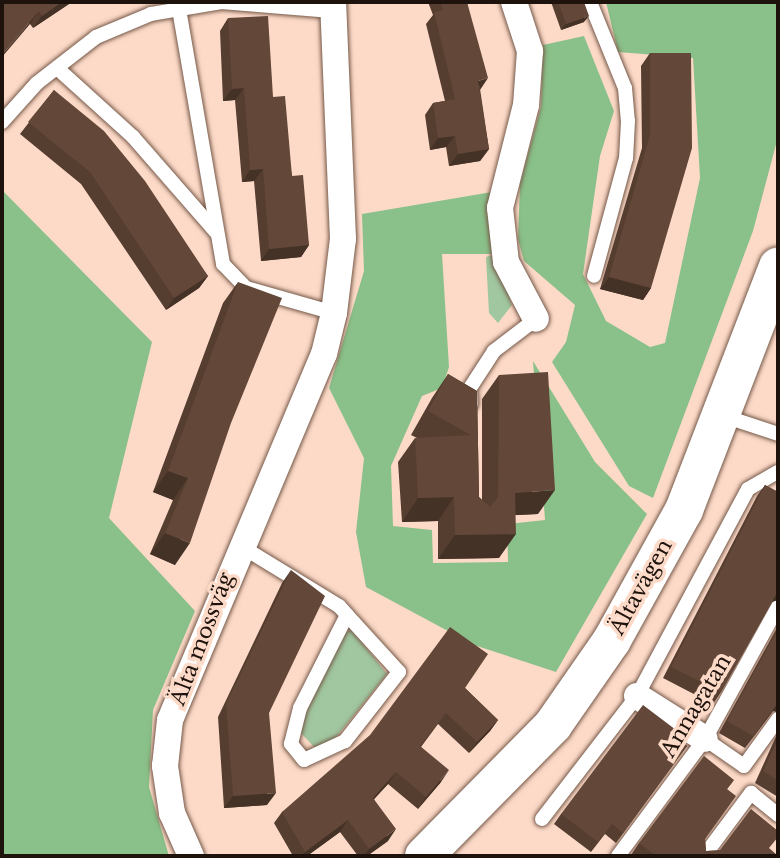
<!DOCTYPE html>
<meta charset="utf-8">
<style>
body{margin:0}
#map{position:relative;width:780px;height:858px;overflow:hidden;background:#fddac8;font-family:"Libre Baskerville",serif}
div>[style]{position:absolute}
.green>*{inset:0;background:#a0c79f}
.forest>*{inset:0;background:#8ac089}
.roads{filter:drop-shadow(0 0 2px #755848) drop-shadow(0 0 2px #755848)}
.service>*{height:14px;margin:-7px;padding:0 7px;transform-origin:7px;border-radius:7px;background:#fff}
.minor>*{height:26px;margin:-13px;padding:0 13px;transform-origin:13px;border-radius:13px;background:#fff}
.secondary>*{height:38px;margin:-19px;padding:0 19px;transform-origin:19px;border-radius:19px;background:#fff}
.wall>*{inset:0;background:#553d30}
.shaded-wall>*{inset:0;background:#453227}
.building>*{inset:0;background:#634738}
span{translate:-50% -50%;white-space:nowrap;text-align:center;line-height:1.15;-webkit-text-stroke:7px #fddac8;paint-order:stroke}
.street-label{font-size:21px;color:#1e120c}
.frame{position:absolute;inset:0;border:4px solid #1e120c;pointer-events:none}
</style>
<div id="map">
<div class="green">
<div style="clip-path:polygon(495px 254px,512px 305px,498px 323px,489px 313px,486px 257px)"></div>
<div style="clip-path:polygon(352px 630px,387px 674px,329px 746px,317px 750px,299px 731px,340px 633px)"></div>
</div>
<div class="forest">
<div style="clip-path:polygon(606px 2px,778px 2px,778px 137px,753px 231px,653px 498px,629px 486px,552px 362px,566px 342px,575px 305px,524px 261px,518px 239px,520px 184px,541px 106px,543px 45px,584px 36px,614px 111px,600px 156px,583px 274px,606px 321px,650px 347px,665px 343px,700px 178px,693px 58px,618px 52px)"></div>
<div style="clip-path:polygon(2px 190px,152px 342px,109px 518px,195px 611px,153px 710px,149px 787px,169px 856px,2px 856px)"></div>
<div style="clip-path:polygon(492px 192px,495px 254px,442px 254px,449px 367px,442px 388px,422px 396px,391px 466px,393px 526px,432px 530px,433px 563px,508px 562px,507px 524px,545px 520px,533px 361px,595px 462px,647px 514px,556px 672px,474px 645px,366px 587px,356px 532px,364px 458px,329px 388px,364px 271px,362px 214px)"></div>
</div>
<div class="roads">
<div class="service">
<div style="left:222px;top:2px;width:109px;rotate:4.7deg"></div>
<div style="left:590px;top:2px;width:93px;rotate:67.9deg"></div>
<div style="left:625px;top:88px;width:33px;rotate:85deg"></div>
<div style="left:628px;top:121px;width:37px;rotate:93deg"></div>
<div style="left:626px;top:158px;width:122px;rotate:105.2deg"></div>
<div style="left:179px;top:9px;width:259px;rotate:80.2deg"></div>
<div style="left:223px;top:264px;width:33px;rotate:46deg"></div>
<div style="left:246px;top:288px;width:91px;rotate:15.9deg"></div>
<div style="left:57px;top:68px;width:103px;rotate:42.2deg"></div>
<div style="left:133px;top:137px;width:126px;rotate:48.9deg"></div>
<div style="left:2px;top:122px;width:52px;rotate:-48.1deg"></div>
<div style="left:37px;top:83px;width:75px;rotate:-37.9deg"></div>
<div style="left:96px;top:37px;width:60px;rotate:-22.7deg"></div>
<div style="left:151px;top:14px;width:72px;rotate:-9.6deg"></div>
<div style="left:471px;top:404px;width:16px;rotate:-94deg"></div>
<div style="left:470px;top:388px;width:44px;rotate:-57deg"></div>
<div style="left:494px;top:351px;width:53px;rotate:-37.3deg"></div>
<div style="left:724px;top:416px;width:57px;rotate:18.4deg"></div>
<div style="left:239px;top:545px;width:117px;rotate:31.4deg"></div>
<div style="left:339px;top:606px;width:12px;rotate:48deg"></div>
<div style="left:347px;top:615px;width:77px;rotate:47.6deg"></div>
<div style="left:399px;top:672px;width:88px;rotate:128deg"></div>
<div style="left:345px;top:741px;width:45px;rotate:155.1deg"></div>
<div style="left:304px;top:760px;width:21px;rotate:-129deg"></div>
<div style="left:291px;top:744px;width:37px;rotate:-76deg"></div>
<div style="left:300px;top:708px;width:104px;rotate:-63.2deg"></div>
<div style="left:705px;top:739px;width:47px;rotate:34.7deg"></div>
<div style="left:744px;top:766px;width:58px;rotate:-54.1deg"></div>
<div style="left:542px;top:819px;width:155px;rotate:-52.3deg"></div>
<div style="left:637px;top:696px;width:235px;rotate:-61.8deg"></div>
<div style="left:748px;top:489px;width:34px;rotate:-30deg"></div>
<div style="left:618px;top:856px;width:146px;rotate:-53.4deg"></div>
<div style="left:705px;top:739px;width:151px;rotate:-61.1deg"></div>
<div style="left:704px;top:856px;width:79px;rotate:-53.3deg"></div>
<div style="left:751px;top:793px;width:35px;rotate:39deg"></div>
</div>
<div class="minor">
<div style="left:514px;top:2px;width:52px;rotate:71.9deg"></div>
<div style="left:530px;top:51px;width:54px;rotate:94.2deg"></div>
<div style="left:526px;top:105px;width:106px;rotate:104.2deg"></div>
<div style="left:500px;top:208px;width:54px;rotate:83.7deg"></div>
<div style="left:506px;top:262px;width:64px;rotate:62.2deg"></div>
<div style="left:637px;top:696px;width:80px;rotate:32.3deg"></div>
<div style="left:191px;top:856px;width:47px;rotate:-113.8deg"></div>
<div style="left:172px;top:813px;width:48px;rotate:-98.5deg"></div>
<div style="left:165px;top:766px;width:46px;rotate:-83.8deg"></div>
<div style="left:170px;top:720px;width:397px;rotate:-67.2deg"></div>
<div style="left:324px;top:354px;width:42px;rotate:-76.3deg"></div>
<div style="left:334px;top:313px;width:75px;rotate:-83.1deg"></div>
<div style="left:343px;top:239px;width:237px;rotate:-92.4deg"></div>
</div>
<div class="secondary">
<div style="left:424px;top:856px;width:184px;rotate:-45.4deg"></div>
<div style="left:553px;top:725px;width:103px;rotate:-55.2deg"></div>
<div style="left:612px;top:640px;width:149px;rotate:-61deg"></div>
<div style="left:684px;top:510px;width:261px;rotate:-68.9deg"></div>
</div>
</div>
<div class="wall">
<div style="clip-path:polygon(2px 2px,72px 2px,33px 28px,30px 24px)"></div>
<div style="clip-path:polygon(428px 2px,467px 2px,489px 149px,480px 161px,449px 166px,446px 147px,430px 150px,425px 115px,433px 103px,445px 101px,426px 24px,433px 15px)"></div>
<div style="clip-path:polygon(551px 2px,584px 2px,584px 22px,561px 30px)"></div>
<div style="clip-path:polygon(228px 18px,273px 97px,309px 245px,301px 257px,261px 261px,254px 181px,242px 182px,235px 100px,223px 101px,220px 31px)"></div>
<div style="clip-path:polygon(650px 53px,651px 288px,643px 300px,600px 289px,642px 148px,641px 66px)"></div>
<div style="clip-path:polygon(54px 90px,208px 276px,199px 288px,166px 310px,81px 184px,20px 134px)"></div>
<div style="clip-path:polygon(238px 282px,175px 565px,150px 554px,173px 500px,153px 492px,223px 303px)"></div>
<div style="clip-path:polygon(448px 374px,477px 391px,479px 497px,482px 500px,482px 399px,499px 375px,538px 514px,515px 515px,499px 558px,438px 559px,438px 521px,402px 522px,398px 462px,415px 438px,417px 438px,411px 435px,432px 398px)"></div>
<div style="clip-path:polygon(765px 485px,778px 492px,778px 600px,772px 602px,721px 692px,713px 704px,663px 678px,757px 496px)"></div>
<div style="clip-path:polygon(291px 570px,269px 713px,267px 805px,224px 808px,218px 717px,282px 583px)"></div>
<div style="clip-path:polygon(778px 626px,778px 712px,773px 711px,745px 748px,719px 733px)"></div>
<div style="clip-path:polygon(465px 688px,498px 720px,490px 731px,469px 753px,438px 724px,421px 747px,441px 782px,418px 809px,388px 784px,374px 799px,388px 841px,367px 856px,358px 856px,340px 832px,307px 856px,293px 856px,274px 823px,282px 812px)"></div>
<div style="clip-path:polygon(778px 732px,778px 797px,755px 783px)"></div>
<div style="clip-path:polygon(677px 738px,687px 746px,616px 843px,605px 834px,591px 852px,554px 824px,561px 814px)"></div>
<div style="clip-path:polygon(734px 780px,727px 789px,705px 839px,706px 851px,769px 849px,778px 856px,633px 856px,631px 855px,639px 843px)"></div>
</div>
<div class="shaded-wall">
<div style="clip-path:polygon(62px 2px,72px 2px,33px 28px,42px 16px)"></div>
<div style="clip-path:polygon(39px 11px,30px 24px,2px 57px,2px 55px)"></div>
<div style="clip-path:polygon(589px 16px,584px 22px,561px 30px,566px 24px)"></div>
<div style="clip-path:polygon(488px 78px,480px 90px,478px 81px)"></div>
<div style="clip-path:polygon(244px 88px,235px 100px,223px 101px,232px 89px)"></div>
<div style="clip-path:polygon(455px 136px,446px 147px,430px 150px,438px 138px)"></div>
<div style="clip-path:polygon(489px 149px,480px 161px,449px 166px,458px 154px)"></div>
<div style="clip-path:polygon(263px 169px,254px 181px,242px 182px,250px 170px)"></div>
<div style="clip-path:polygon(309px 245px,301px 257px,261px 261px,269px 249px)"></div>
<div style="clip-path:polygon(208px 276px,199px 288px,166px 310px,174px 298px)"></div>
<div style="clip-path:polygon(609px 277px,651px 288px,643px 300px,600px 289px)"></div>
<div style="clip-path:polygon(168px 471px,188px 478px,173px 500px,153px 492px)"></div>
<div style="clip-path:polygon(555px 490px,538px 514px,498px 516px,515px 493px)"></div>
<div style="clip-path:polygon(454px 497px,438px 521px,402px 522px,418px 498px)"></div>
<div style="clip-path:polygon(165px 533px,190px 543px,175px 565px,150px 554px)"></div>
<div style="clip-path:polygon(516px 534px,499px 558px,438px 559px,455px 535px)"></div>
<div style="clip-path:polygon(778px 591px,778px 600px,770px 602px)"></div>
<div style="clip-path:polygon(778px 703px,778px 712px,773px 711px,745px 748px)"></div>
<div style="clip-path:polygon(498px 720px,490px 731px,469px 753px,477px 742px)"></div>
<div style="clip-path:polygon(449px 770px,441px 782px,418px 809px,426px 797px)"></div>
<div style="clip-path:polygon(396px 772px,388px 784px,365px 809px,373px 798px)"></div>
<div style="clip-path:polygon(276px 793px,267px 805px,224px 808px,233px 796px)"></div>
<div style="clip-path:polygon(348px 820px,340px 832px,307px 856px,302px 856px,305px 852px)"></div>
<div style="clip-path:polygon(396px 829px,388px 841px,367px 856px,364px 856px,369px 849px)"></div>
</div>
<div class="building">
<div style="clip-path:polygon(2px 2px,62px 2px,42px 16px,39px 11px,2px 55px)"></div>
<div style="clip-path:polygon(440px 2px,467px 2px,488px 78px,478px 81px,489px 149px,458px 154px,455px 136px,438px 138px,433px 103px,455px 99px,434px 12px,443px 10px)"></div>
<div style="clip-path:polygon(558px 2px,584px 2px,589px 16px,566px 24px)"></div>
<div style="clip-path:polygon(268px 16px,273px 97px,285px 96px,292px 176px,303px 175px,309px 245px,269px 249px,263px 169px,250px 170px,244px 88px,232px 89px,228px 18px)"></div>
<div style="clip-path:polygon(650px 53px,691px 53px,692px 148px,651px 288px,609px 277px,650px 135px)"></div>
<div style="clip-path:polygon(54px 90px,104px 131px,145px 181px,208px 276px,174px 298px,90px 172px,28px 122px)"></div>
<div style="clip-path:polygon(238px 282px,282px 298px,231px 423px,190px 543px,165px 533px,188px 478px,168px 471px)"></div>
<div style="clip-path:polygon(548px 372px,555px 490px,515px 493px,516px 534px,455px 535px,454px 497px,418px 498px,415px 438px,471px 435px,428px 411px,448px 374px,477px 391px,479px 497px,490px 507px,498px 497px,499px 375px)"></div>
<div style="clip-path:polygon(765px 485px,778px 492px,778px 591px,721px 692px,671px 667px)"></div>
<div style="clip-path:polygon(291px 570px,325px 596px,269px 713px,276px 793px,233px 796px,226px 704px)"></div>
<div style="clip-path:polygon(450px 627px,488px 654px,465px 688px,498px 720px,477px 742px,446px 713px,420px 746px,449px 770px,426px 797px,396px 772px,373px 798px,396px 829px,369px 849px,348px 820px,305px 852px,282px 812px,370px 735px)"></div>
<div style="clip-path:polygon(778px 629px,778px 703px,753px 736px,727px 721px)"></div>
<div style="clip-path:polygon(643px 705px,680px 733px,677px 738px,687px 746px,623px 833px,612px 824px,598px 842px,561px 814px)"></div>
<div style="clip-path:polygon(778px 739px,778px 781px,763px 771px)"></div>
<div style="clip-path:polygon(704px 756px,734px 780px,727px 789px,736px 796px,705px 839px,706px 851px,720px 850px,751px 809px,778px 831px,778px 837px,769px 848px,778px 856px,656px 856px,639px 843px)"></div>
</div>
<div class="street-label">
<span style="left:641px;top:587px;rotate:-61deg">Ältavägen</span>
<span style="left:202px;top:639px;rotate:-69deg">Älta mossväg</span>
<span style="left:696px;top:706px;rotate:-59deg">Annagatan</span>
</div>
<div class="frame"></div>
</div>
